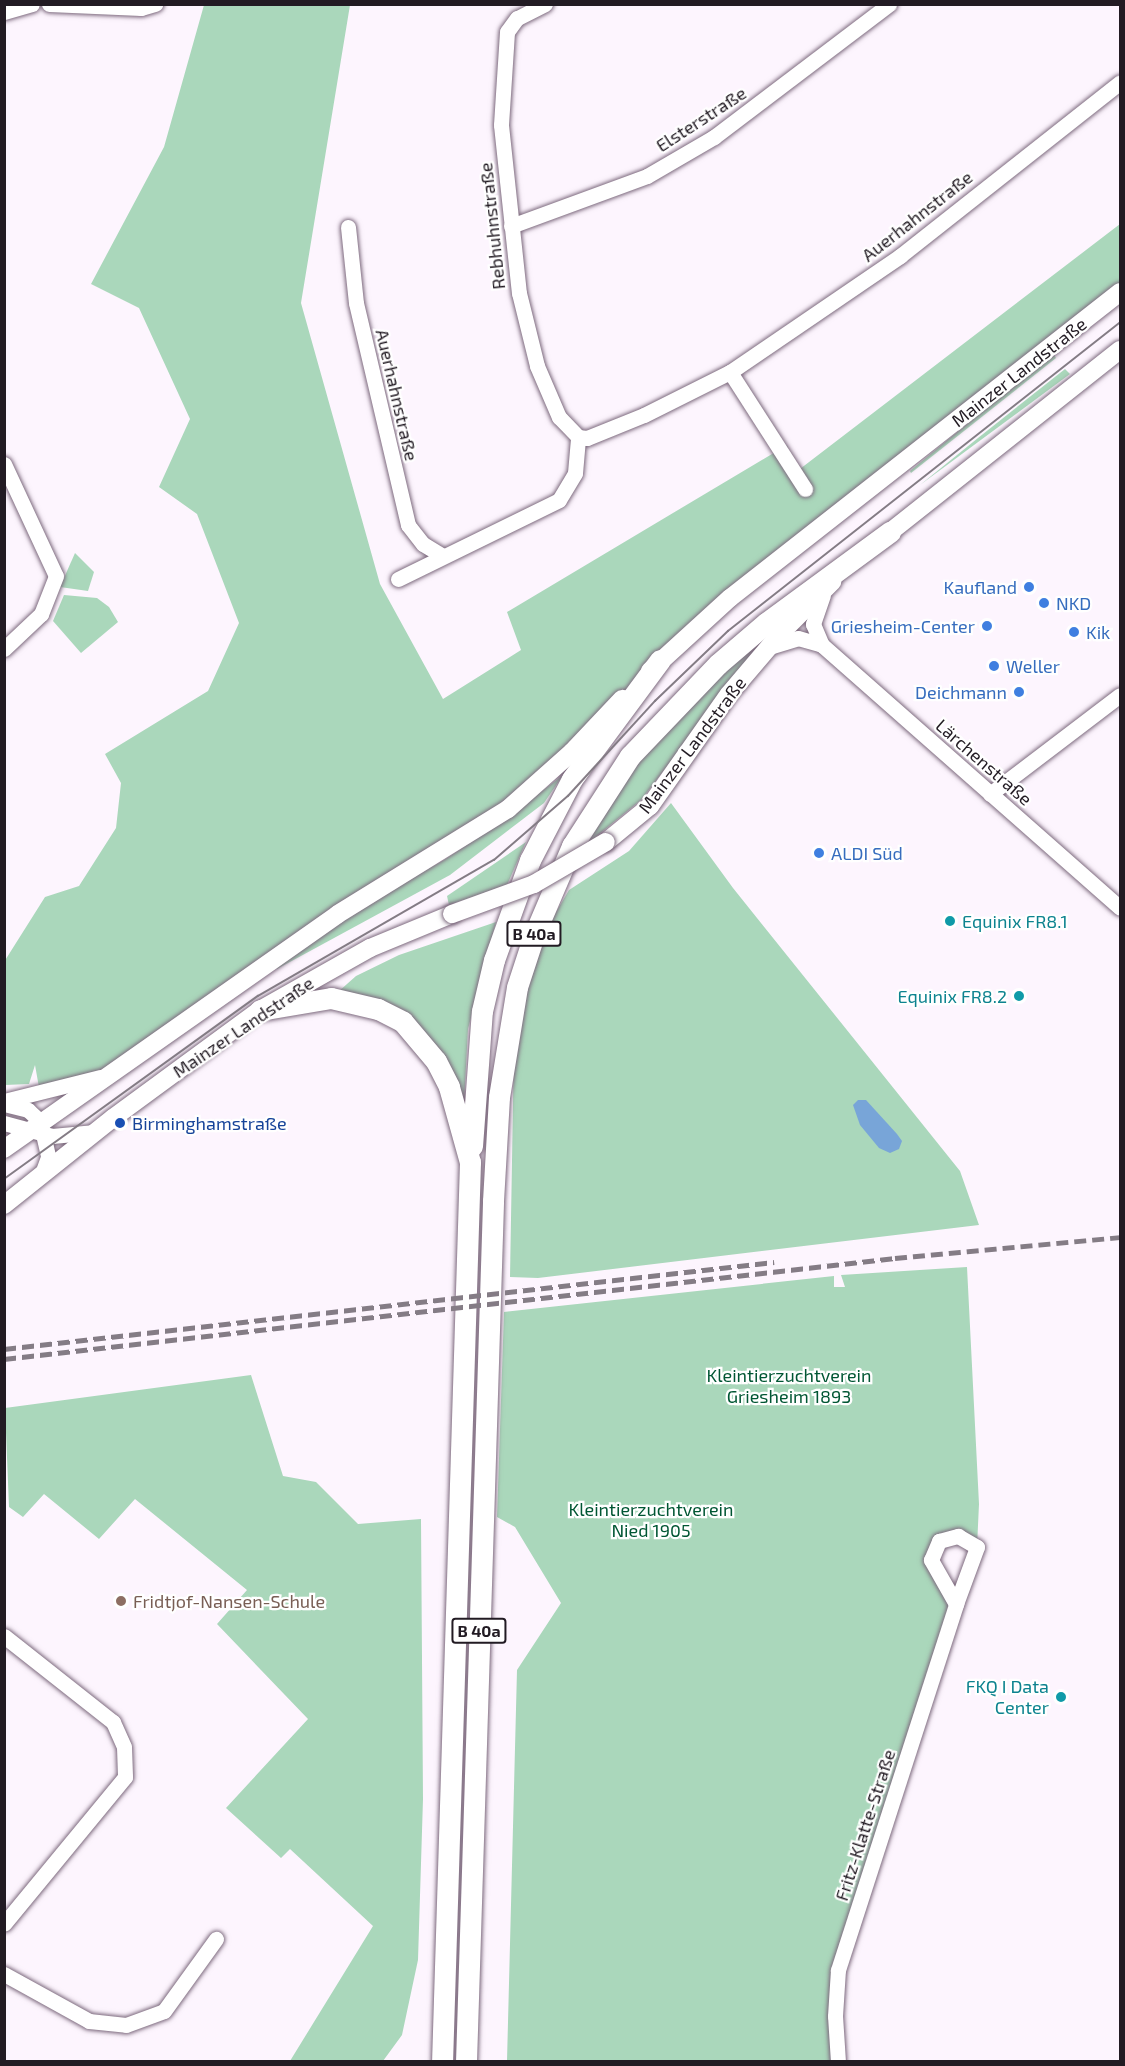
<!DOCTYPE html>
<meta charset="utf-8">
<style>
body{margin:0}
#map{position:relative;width:1125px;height:2066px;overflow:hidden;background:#fdf5fe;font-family:"Exo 2",sans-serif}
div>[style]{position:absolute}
.green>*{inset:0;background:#aad7bb}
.water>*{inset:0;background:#78a5d8}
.roads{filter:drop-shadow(0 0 2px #7d6a7e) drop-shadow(0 0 2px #7d6a7e)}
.minor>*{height:15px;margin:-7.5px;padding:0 7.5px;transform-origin:7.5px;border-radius:7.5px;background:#fff}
.major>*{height:18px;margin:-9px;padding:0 9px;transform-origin:9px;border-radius:9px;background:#fff}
.highway>*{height:21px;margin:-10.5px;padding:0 10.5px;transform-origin:10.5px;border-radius:10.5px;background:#fff}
.tram>*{height:1.5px;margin:-0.75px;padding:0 0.75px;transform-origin:0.75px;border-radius:0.75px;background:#847c85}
.rail>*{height:4.5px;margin-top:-2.25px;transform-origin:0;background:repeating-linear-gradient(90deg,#847c85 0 12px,transparent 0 18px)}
.bridges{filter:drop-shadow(0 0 2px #7d6a7e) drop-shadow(0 0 2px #7d6a7e)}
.major-bridge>*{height:18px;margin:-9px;padding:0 9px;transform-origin:9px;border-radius:9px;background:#fff}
.dots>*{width:16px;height:16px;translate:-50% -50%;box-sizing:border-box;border:3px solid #fff;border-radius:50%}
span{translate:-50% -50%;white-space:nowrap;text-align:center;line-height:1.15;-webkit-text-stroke:4.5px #fff;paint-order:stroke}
.shield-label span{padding:2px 4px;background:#fff;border:2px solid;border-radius:4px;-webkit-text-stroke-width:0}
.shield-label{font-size:16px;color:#221b23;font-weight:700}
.street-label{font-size:18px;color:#221b23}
.shop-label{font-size:18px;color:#366cbe}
.right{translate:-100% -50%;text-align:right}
.left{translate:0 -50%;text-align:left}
.culture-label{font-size:18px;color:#0d838f}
.transit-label{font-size:18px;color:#164399}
.park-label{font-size:18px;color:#005633}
.education-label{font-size:18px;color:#785e54}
.frame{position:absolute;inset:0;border:6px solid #221b23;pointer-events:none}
</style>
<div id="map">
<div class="green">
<div style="clip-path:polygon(204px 5px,350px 5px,301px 303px,380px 584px,443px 699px,521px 650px,507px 612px,787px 445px,796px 472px,1120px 224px,1120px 292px,794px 548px,544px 780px,125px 1066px,40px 1093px,35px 1065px,29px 1084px,5px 1085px,4px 962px,45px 897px,79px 886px,116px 828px,121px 783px,105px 754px,208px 691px,239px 623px,197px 514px,159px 487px,190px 419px,139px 308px,91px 284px,164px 147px)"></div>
<div style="clip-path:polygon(1053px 353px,1056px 358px,911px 473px,910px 471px)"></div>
<div style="clip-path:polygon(1065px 369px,1070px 374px,920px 485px,978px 438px)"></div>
<div style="clip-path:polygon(75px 553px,94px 572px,88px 591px,60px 587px)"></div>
<div style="clip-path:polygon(64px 595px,97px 598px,109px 607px,118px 622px,81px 653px,53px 621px)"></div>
<div style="clip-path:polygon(762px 637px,765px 639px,641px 800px,577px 852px,640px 760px,695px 699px)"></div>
<div style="clip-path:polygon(563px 775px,544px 803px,450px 875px,277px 969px,275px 965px,359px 908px,444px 860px,507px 818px)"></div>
<div style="clip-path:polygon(671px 803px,733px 888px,960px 1171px,979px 1225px,538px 1278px,510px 1277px,514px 1045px,525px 988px,542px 936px,569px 890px,629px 851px)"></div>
<div style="clip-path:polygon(526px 842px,507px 885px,449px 905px,447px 896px)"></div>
<div style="clip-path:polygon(496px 922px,468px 1029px,464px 1103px,442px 1055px,422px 1028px,338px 992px,356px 976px,399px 955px)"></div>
<div style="clip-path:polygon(967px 1267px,979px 1504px,977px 1547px,939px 1541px,931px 1559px,956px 1604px,838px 1970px,838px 2061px,507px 2061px,517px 1670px,561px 1603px,515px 1527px,497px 1517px,504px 1312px,834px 1276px,834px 1287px,845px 1287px,841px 1275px)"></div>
<div style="clip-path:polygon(251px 1375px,283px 1476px,316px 1482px,358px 1524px,421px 1519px,423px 1799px,418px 1960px,402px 2035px,383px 2061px,290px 2061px,373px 1926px,290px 1849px,281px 1858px,226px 1808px,308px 1719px,217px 1624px,247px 1590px,135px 1499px,99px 1539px,44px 1494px,23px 1517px,9px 1507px,5px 1408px)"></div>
</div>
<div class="water">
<div style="clip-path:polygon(858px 1100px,866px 1100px,897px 1134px,902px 1141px,899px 1149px,890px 1153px,879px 1148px,860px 1125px,853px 1105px)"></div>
</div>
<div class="roads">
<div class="minor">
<div style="left:49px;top:4px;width:92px;rotate:2.5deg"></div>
<div style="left:141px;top:8px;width:15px;rotate:-16deg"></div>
<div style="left:545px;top:4px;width:31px;rotate:153deg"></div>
<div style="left:517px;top:18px;width:17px;rotate:126deg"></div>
<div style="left:507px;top:32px;width:93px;rotate:93.7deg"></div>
<div style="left:501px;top:125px;width:169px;rotate:83.9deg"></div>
<div style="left:519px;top:293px;width:75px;rotate:76.1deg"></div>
<div style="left:537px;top:366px;width:56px;rotate:66.7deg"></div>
<div style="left:559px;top:417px;width:28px;rotate:46deg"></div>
<div style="left:4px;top:12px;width:29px;rotate:-16deg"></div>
<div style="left:511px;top:226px;width:145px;rotate:-20.2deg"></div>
<div style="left:647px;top:176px;width:78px;rotate:-30.2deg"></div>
<div style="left:714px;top:137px;width:220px;rotate:-37.2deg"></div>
<div style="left:348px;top:227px;width:76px;rotate:84deg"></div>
<div style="left:356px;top:303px;width:228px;rotate:76.8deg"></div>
<div style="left:408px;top:525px;width:24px;rotate:52deg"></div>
<div style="left:423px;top:544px;width:23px;rotate:31deg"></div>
<div style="left:730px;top:372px;width:139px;rotate:57.3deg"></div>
<div style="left:578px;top:437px;width:9px;rotate:6deg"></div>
<div style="left:587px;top:438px;width:61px;rotate:-22deg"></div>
<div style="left:644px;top:415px;width:96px;rotate:-26.6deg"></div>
<div style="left:730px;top:372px;width:206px;rotate:-34.3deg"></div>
<div style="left:900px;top:256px;width:280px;rotate:-38.3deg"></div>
<div style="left:4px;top:464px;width:123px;rotate:65.1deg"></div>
<div style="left:56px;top:576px;width:41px;rotate:111.5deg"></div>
<div style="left:41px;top:614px;width:51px;rotate:136.6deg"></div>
<div style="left:398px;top:579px;width:179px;rotate:-26.1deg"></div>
<div style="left:559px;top:500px;width:31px;rotate:-59deg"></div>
<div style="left:575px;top:473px;width:36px;rotate:-85deg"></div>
<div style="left:823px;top:595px;width:31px;rotate:109deg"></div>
<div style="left:813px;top:624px;width:23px;rotate:67deg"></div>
<div style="left:822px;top:645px;width:397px;rotate:41.4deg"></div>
<div style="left:769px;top:647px;width:30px;rotate:-17deg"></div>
<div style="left:798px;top:638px;width:25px;rotate:16deg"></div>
<div style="left:990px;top:794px;width:163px;rotate:-37.3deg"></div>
<div style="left:4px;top:1101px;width:99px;rotate:-14deg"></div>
<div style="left:4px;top:1104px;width:25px;rotate:14deg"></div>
<div style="left:28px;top:1110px;width:16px;rotate:43deg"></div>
<div style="left:40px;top:1121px;width:37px;rotate:77deg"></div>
<div style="left:48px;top:1157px;width:20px;rotate:110deg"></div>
<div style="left:4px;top:1123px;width:50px;rotate:15.2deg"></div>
<div style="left:52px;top:1136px;width:43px;rotate:-5.3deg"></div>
<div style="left:958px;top:1536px;width:22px;rotate:30deg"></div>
<div style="left:977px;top:1547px;width:61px;rotate:110.2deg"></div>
<div style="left:956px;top:1604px;width:51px;rotate:-119.6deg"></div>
<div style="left:931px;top:1560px;width:21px;rotate:-67deg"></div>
<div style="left:939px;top:1541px;width:20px;rotate:-15deg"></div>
<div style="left:4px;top:1636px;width:139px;rotate:38.3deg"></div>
<div style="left:113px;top:1722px;width:27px;rotate:66deg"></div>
<div style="left:124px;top:1747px;width:30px;rotate:88deg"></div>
<div style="left:125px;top:1777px;width:190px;rotate:129.5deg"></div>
<div style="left:4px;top:1974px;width:97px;rotate:28.9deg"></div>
<div style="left:89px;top:2021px;width:37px;rotate:6deg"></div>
<div style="left:126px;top:2025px;width:40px;rotate:-20.2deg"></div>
<div style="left:164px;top:2011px;width:89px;rotate:-54.2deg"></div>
<div style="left:838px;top:2062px;width:46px;rotate:-93.7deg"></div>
<div style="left:835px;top:2016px;width:46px;rotate:-86.3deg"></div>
<div style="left:838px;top:1970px;width:385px;rotate:-72.1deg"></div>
</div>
<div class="major">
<div style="left:880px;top:540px;width:306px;rotate:-38.4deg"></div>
<div style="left:650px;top:671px;width:108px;rotate:-42.4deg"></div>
<div style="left:730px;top:598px;width:496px;rotate:-38.1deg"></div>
<div style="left:606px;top:842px;width:57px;rotate:-39.3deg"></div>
<div style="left:650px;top:806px;width:137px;rotate:-54.8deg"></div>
<div style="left:729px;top:694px;width:79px;rotate:-49.6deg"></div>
<div style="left:780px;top:634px;width:74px;rotate:-45deg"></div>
<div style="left:4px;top:1149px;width:408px;rotate:-35.1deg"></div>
<div style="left:338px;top:914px;width:200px;rotate:-31.7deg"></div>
<div style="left:508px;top:809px;width:86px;rotate:-41.7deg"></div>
<div style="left:572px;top:752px;width:73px;rotate:-46.7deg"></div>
<div style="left:4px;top:1205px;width:139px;rotate:-38.6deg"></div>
<div style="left:113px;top:1118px;width:182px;rotate:-36.3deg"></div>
<div style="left:260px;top:1010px;width:126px;rotate:-29.4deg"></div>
<div style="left:370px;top:948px;width:89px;rotate:-22.5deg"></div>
</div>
<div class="highway">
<div style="left:260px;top:1010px;width:72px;rotate:-9.6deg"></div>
<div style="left:331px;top:998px;width:48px;rotate:13.2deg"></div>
<div style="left:378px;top:1009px;width:28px;rotate:27deg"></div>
<div style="left:403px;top:1022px;width:51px;rotate:49.8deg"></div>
<div style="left:436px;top:1061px;width:29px;rotate:63deg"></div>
<div style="left:449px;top:1087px;width:78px;rotate:74.4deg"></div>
<div style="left:470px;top:1162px;width:900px;rotate:91.78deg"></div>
<div style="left:472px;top:1146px;width:135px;rotate:-85.8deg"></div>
<div style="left:482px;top:1011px;width:52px;rotate:-76.8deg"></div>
<div style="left:494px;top:960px;width:106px;rotate:-70.2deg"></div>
<div style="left:530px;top:860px;width:91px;rotate:-62.6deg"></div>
<div style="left:572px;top:779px;width:148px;rotate:-53.5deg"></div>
<div style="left:466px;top:2062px;width:861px;rotate:-88.2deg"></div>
<div style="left:493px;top:1201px;width:104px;rotate:-86.7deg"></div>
<div style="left:499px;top:1097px;width:111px;rotate:-80.7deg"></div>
<div style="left:517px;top:987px;width:55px;rotate:-71.9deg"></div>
<div style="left:534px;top:935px;width:97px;rotate:-66.9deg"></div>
<div style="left:572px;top:846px;width:107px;rotate:-57.2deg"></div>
<div style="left:630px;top:756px;width:127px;rotate:-46.3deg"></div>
<div style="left:718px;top:664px;width:63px;rotate:-40.5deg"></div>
<div style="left:766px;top:623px;width:154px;rotate:-36.3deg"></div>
</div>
</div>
<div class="tram">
<div style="left:4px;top:1179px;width:313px;rotate:-35.8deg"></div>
<div style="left:258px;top:996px;width:272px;rotate:-30deg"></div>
<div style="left:494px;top:860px;width:98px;rotate:-40.9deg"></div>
<div style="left:568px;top:796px;width:129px;rotate:-47.5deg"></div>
<div style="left:655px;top:701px;width:101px;rotate:-43.8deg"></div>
<div style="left:728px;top:631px;width:499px;rotate:-38.2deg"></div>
</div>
<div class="rail">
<div style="left:4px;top:1349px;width:775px;rotate:-6.45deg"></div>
<div style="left:4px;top:1359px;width:897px;rotate:-6.47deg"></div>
<div style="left:895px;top:1258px;width:226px;rotate:-5.3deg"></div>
</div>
<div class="bridges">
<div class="major-bridge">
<div style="left:452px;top:914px;width:87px;rotate:-20.1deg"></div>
<div style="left:534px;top:884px;width:83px;rotate:-30.3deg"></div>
</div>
</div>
<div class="dots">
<div style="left:1029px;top:587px;background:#3f7fe0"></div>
<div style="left:1044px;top:603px;background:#3f7fe0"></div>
<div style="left:987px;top:626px;background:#3f7fe0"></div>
<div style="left:1074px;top:632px;background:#3f7fe0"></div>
<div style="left:994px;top:666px;background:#3f7fe0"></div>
<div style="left:1019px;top:692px;background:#3f7fe0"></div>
<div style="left:819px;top:853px;background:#3f7fe0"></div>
<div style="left:950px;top:921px;background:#0f9aa8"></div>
<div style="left:1019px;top:996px;background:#0f9aa8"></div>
<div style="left:120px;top:1123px;background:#1a4fb4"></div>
<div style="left:121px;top:1601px;background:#8d6e63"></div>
<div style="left:1061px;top:1697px;background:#0f9aa8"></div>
</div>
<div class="shield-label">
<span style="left:534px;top:934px">B 40a</span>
<span style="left:479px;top:1631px">B 40a</span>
</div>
<div class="street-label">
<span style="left:701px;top:119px;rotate:-33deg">Elsterstraße</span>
<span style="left:917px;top:216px;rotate:-38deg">Auerhahnstraße</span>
<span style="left:492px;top:226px;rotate:-96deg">Rebhuhnstraße</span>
<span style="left:1019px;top:372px;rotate:-38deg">Mainzer Landstraße</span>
<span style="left:397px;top:395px;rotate:77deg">Auerhahnstraße</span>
<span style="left:692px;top:745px;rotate:-53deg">Mainzer Landstraße</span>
<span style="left:984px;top:762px;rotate:41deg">Lärchenstraße</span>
<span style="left:243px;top:1027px;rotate:-34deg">Mainzer Landstraße</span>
<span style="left:865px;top:1825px;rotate:-72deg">Fritz-Klatte-Straße</span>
</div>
<div class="shop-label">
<span class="right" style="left:1017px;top:587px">Kaufland</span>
<span class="left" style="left:1056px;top:603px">NKD</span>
<span class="right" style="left:975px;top:626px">Griesheim-Center</span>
<span class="left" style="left:1086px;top:632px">Kik</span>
<span class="left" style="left:1006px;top:666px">Weller</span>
<span class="right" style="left:1007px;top:692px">Deichmann</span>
<span class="left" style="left:831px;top:853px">ALDI Süd</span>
</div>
<div class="culture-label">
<span class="left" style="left:962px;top:921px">Equinix FR8.1</span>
<span class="right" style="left:1007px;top:996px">Equinix FR8.2</span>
<span class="right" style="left:1049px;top:1697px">FKQ I Data<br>Center</span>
</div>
<div class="transit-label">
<span class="left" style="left:132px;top:1123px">Birminghamstraße</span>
</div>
<div class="park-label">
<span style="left:789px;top:1386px">Kleintierzuchtverein<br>Griesheim 1893</span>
<span style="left:651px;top:1520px">Kleintierzuchtverein<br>Nied 1905</span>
</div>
<div class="education-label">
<span class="left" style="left:133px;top:1601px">Fridtjof-Nansen-Schule</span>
</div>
<div class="frame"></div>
</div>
